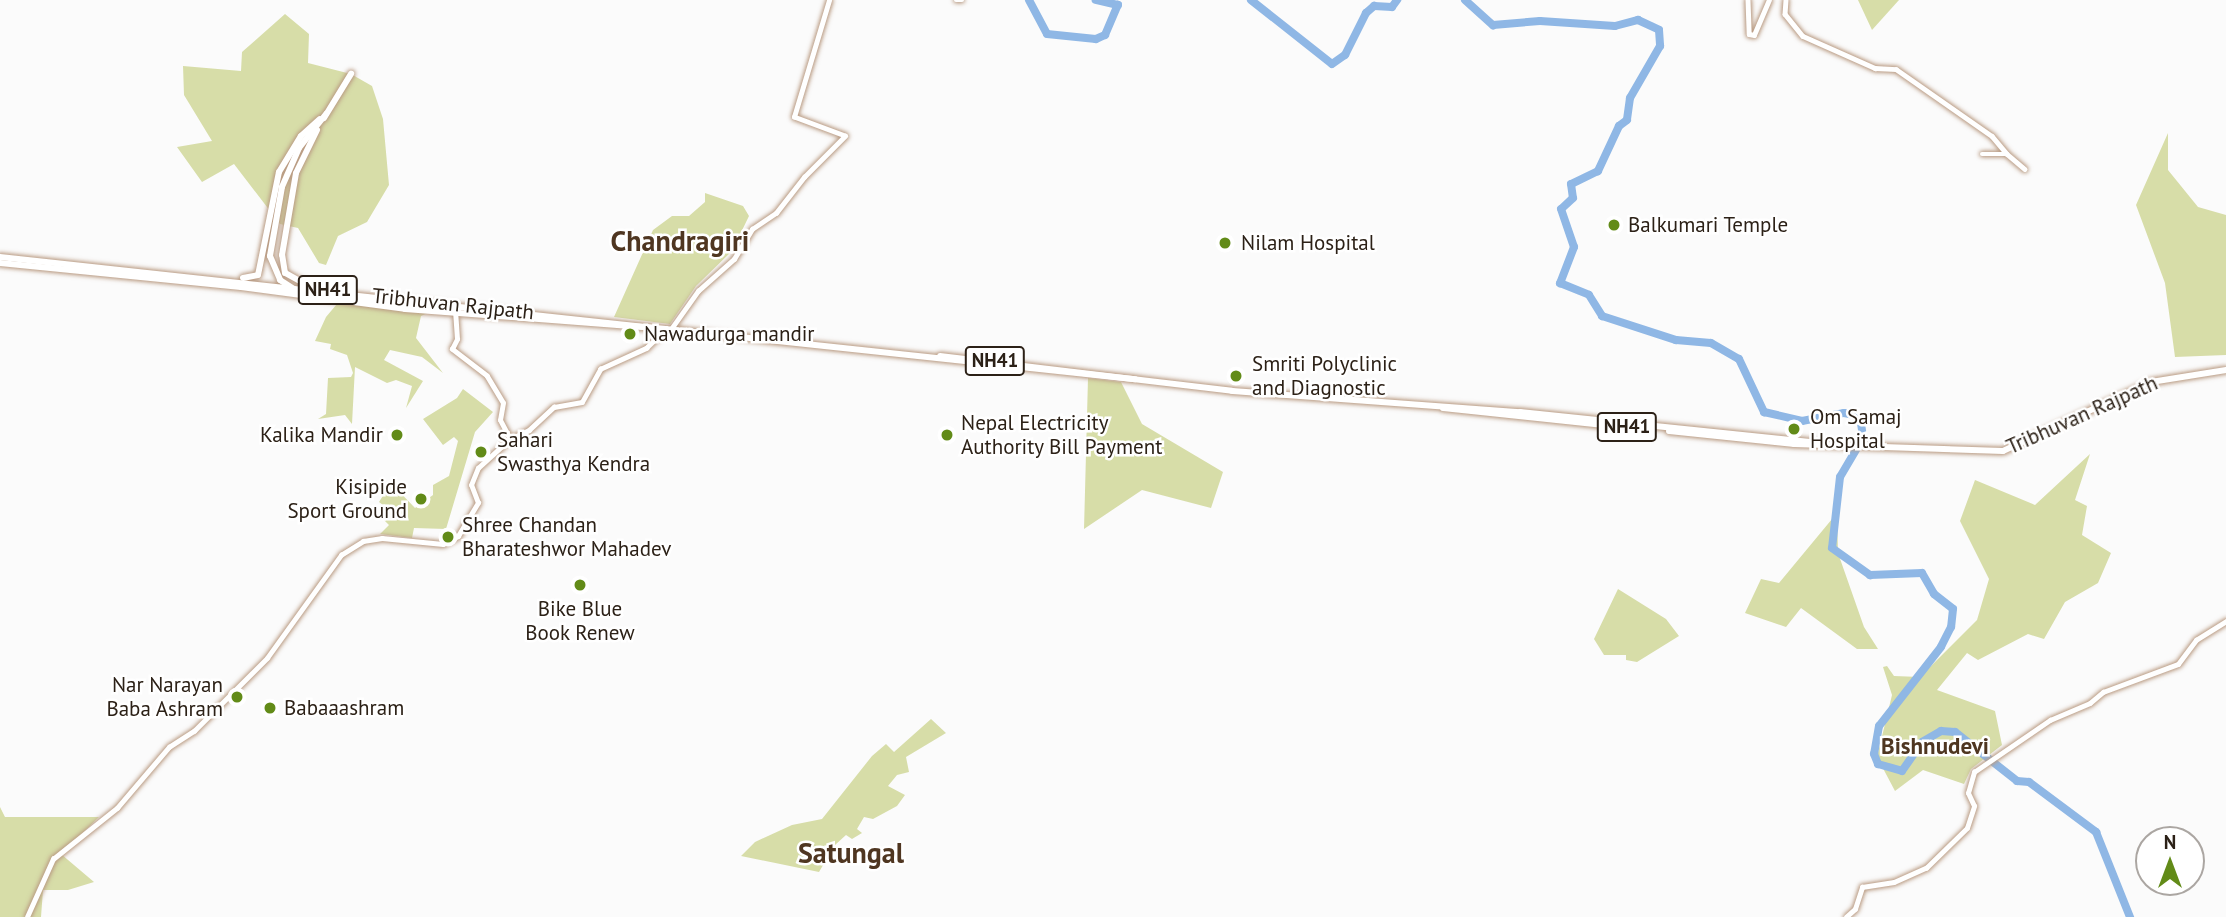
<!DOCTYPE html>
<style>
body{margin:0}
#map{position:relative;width:2226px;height:917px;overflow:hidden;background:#fbfbfb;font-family:"PT Sans",sans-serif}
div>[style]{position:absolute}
.green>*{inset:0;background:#d7dda8}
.river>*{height:8px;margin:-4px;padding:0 4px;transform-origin:4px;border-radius:4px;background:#8fb7e5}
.roads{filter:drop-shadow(0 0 2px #b99b83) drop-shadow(0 0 2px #b99b83)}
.tertiary>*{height:4.5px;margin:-2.25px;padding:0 2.25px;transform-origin:2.25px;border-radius:2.25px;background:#fff}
.trunk>*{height:6px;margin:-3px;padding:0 3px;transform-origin:3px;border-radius:3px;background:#fff}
.dots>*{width:19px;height:19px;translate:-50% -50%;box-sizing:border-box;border:4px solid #fff;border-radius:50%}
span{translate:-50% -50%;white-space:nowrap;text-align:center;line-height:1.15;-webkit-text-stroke:5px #fff;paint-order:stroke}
.shield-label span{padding:2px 5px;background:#fff;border:2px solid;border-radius:5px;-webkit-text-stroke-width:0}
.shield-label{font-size:19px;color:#2c2117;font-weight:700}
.poi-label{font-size:21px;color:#2c2117}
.left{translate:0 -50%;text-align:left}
.right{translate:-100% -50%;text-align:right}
.street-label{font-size:21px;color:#2c2117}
.neighbourhood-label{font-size:23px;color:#4f3621;font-weight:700}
.district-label{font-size:28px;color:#4f3621;font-weight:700}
.north{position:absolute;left:2135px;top:826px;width:70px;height:70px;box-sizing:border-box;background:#fff;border:2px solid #aba6a2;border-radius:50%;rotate:0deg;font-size:19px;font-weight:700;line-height:28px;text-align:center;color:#2c2117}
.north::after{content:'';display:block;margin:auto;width:24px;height:32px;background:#628b18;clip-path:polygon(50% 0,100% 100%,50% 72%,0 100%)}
</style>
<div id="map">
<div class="green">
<div style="clip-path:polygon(1858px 0,1899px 0,1872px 30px)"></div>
<div style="clip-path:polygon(285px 14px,309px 34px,308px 63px,351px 74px,372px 86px,383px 119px,389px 185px,367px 222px,338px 236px,326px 265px,319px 263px,298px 228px,280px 224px,234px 164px,202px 182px,177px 147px,212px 141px,184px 95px,183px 66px,241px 71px,242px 52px)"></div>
<div style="clip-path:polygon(2168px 133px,2168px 170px,2198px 207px,2226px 215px,2226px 355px,2175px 357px,2165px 283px,2136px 205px)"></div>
<div style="clip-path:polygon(705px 193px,743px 206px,749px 216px,732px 251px,696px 286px,670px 324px,614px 317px,653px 230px,672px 216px,689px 216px,705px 202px)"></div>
<div style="clip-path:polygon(342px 298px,434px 310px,421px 316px,416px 338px,443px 373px,422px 357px,390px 350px,384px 360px,423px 381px,406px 408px,412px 386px,396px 380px,387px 383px,355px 367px,352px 424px,345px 415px,318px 419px,326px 414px,328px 378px,351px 377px,353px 373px,347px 355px,330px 349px,331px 344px,315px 341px,326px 317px)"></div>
<div style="clip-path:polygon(1088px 378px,1121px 382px,1142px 424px,1223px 472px,1211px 508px,1142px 490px,1084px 529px)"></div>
<div style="clip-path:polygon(463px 389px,493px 412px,475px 432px,446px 529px,414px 528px,412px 538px,380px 534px,389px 525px,382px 518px,387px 508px,379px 502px,391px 483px,415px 508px,433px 495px,433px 485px,449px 476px,458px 441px,454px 437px,443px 445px,423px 419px,457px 398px)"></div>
<div style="clip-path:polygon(2090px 454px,2075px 500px,2087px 506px,2082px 535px,2111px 553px,2098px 583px,2065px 602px,2044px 639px,2028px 634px,1978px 660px,1967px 653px,1937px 690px,1995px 711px,2002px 745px,1971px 769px,1964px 784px,1923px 770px,1895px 791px,1877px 757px,1892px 695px,1883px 667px,1887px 666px,1894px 676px,1920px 677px,1977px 620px,1989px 579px,1960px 521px,1975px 480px,2035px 505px)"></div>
<div style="clip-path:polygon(1837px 513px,1838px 553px,1864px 627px,1878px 649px,1857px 649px,1801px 608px,1786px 627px,1745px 613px,1761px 579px,1779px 583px)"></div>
<div style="clip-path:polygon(1618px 589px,1666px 619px,1679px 636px,1637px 662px,1626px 660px,1626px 655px,1604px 655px,1594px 639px)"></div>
<div style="clip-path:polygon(931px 719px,946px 733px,906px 757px,909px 772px,897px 775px,888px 786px,905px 795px,897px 806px,873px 819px,864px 817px,857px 829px,862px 833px,852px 839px,846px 835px,835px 845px,819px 872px,741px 856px,755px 842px,792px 825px,822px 819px,872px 756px,886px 744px,894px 752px)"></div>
<div style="clip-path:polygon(0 807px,5px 817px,99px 817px,61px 854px,94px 882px,68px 890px,43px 890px,41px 917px,0 917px)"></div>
</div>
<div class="river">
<div style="left:1029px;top:0;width:38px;rotate:62deg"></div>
<div style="left:1047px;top:34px;width:49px;rotate:5.8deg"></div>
<div style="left:1096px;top:39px;width:10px;rotate:-24deg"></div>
<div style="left:1105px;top:35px;width:33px;rotate:-67deg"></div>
<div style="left:1118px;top:5px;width:23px;rotate:-167deg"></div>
<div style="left:1251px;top:0;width:103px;rotate:38.3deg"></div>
<div style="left:1332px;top:64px;width:16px;rotate:-35deg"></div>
<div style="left:1345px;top:55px;width:47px;rotate:-63.4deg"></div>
<div style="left:1366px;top:13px;width:11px;rotate:-41deg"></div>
<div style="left:1374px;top:6px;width:18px;rotate:3deg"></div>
<div style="left:1392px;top:7px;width:9px;rotate:-54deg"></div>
<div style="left:1465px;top:0;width:38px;rotate:42deg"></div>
<div style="left:1493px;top:25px;width:47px;rotate:-4.9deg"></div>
<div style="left:1540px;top:21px;width:75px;rotate:3.8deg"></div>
<div style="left:1615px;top:26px;width:24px;rotate:-15deg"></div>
<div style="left:1638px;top:20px;width:23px;rotate:25deg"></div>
<div style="left:1659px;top:30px;width:16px;rotate:86deg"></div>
<div style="left:1660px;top:46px;width:60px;rotate:120deg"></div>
<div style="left:1630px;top:98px;width:22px;rotate:98deg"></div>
<div style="left:1627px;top:120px;width:10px;rotate:143deg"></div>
<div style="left:1619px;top:126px;width:50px;rotate:115deg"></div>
<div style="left:1598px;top:171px;width:30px;rotate:154deg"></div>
<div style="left:1571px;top:184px;width:14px;rotate:82deg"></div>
<div style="left:1573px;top:198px;width:16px;rotate:137deg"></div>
<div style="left:1561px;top:209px;width:40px;rotate:71.1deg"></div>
<div style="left:1574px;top:247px;width:39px;rotate:111deg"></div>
<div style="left:1560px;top:283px;width:31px;rotate:22deg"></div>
<div style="left:1589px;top:295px;width:25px;rotate:58deg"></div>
<div style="left:1602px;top:316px;width:78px;rotate:18deg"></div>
<div style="left:1676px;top:340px;width:35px;rotate:5deg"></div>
<div style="left:1711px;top:343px;width:32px;rotate:30deg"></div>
<div style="left:1739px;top:359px;width:59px;rotate:64.7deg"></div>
<div style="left:1764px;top:412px;width:39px;rotate:13deg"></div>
<div style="left:1802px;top:421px;width:43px;rotate:-10.8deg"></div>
<div style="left:1844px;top:413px;width:16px;rotate:11deg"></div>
<div style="left:1860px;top:416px;width:22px;rotate:82deg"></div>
<div style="left:1863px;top:438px;width:45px;rotate:120.5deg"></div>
<div style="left:1840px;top:477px;width:71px;rotate:96.4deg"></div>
<div style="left:1832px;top:548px;width:47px;rotate:35.4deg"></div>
<div style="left:1870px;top:575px;width:52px;rotate:-2.2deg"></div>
<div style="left:1922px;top:573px;width:24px;rotate:60deg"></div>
<div style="left:1934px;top:594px;width:24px;rotate:38deg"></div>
<div style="left:1953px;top:609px;width:18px;rotate:96deg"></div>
<div style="left:1951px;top:627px;width:22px;rotate:117deg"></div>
<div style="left:1941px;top:647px;width:100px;rotate:128.1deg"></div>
<div style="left:1879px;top:726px;width:28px;rotate:100deg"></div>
<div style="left:1874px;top:754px;width:11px;rotate:68deg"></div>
<div style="left:1878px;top:764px;width:25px;rotate:16deg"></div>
<div style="left:1902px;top:771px;width:35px;rotate:-55deg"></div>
<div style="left:1922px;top:742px;width:22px;rotate:-30deg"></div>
<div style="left:1941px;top:731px;width:14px;rotate:4deg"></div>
<div style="left:1955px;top:732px;width:79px;rotate:38.3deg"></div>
<div style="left:2017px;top:781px;width:12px;rotate:5deg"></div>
<div style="left:2029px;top:782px;width:84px;rotate:36.7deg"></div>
<div style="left:2096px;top:832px;width:92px;rotate:68.2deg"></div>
</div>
<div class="roads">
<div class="tertiary">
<div style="left:956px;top:0;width:6px"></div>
<div style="left:1748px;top:0;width:34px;rotate:88deg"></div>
<div style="left:1749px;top:34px;width:5px;rotate:11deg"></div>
<div style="left:1754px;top:35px;width:38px;rotate:-67deg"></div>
<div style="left:1786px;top:0;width:14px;rotate:94deg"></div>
<div style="left:1785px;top:14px;width:28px;rotate:51deg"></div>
<div style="left:1803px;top:36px;width:79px;rotate:24deg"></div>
<div style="left:1875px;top:68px;width:21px;rotate:3deg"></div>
<div style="left:1896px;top:69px;width:117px;rotate:34.9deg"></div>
<div style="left:1992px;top:136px;width:23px;rotate:50deg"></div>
<div style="left:1982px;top:154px;width:25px"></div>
<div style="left:2007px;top:154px;width:23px;rotate:40deg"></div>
<div style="left:671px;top:329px;width:47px;rotate:-54.6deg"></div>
<div style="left:698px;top:291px;width:48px;rotate:-41.6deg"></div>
<div style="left:734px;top:259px;width:35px;rotate:-59deg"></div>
<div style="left:752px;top:229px;width:29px;rotate:-34deg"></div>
<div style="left:776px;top:213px;width:46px;rotate:-52.1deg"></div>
<div style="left:804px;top:177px;width:58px;rotate:-45deg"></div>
<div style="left:845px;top:136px;width:54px;rotate:-159.6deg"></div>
<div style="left:794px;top:117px;width:122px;rotate:-73.3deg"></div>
<div style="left:510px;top:439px;width:21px;rotate:-25deg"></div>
<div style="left:529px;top:430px;width:34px;rotate:-43deg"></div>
<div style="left:554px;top:407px;width:28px;rotate:-10deg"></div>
<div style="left:582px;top:402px;width:38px;rotate:-61deg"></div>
<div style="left:600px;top:369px;width:51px;rotate:-24.5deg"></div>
<div style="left:646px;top:348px;width:28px;rotate:-44deg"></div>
<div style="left:27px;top:917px;width:64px;rotate:-65.9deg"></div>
<div style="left:53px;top:859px;width:82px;rotate:-38.6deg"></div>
<div style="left:117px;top:808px;width:80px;rotate:-49.6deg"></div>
<div style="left:169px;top:747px;width:30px;rotate:-33deg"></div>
<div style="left:194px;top:731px;width:103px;rotate:-45deg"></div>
<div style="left:267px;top:658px;width:127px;rotate:-54.3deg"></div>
<div style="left:341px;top:555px;width:26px;rotate:-32deg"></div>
<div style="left:363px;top:541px;width:19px;rotate:-9deg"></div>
<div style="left:382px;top:538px;width:61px;rotate:5.6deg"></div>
<div style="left:443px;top:544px;width:17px;rotate:-28deg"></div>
<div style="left:458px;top:536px;width:39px;rotate:-59deg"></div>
<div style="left:478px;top:503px;width:19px;rotate:-111deg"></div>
<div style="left:471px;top:485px;width:18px;rotate:-68deg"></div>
<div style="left:478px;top:468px;width:43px;rotate:-42.2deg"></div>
<div style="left:510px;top:439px;width:21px;rotate:-118deg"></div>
<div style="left:500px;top:420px;width:17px;rotate:-80deg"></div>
<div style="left:503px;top:403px;width:31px;rotate:-121deg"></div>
<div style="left:487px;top:376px;width:44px;rotate:-142.4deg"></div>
<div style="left:452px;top:349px;width:11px;rotate:-63deg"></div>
<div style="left:457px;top:339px;width:26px;rotate:-94deg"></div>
<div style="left:1846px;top:917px;width:12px;rotate:-42deg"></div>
<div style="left:1855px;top:909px;width:23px;rotate:-72deg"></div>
<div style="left:1862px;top:887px;width:32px;rotate:-9deg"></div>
<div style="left:1894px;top:882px;width:35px;rotate:-24deg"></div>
<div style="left:1926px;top:868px;width:57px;rotate:-44.3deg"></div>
<div style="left:1967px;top:828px;width:23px;rotate:-72deg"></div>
<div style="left:1974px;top:806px;width:14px;rotate:-115deg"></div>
<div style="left:1968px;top:793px;width:22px;rotate:-74deg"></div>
<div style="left:1974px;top:772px;width:92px;rotate:-34.4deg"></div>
<div style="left:2050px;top:720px;width:43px;rotate:-23deg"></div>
<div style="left:2090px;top:703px;width:17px;rotate:-40deg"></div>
<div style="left:2103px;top:692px;width:80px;rotate:-20.5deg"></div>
<div style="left:2178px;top:664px;width:30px;rotate:-53deg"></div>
<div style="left:2196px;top:640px;width:36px;rotate:-32deg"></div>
</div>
<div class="trunk">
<div style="left:326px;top:114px;width:43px;rotate:128.5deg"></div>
<div style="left:299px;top:148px;width:43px;rotate:113.6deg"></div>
<div style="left:282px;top:187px;width:70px;rotate:99.9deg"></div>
<div style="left:270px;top:256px;width:26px;rotate:67deg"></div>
<div style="left:280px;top:280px;width:24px;rotate:33deg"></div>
<div style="left:300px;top:293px;width:159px;rotate:5.8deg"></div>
<div style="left:324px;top:118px;width:52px;rotate:-58.5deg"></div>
<div style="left:0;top:257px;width:658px;rotate:6.2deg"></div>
<div style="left:0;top:263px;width:242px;rotate:5.7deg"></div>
<div style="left:241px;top:287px;width:165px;rotate:7.6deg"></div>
<div style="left:405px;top:309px;width:252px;rotate:4.3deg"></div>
<div style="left:656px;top:328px;width:482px;rotate:6.1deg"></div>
<div style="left:243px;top:278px;width:15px;rotate:-11deg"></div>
<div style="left:258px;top:275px;width:105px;rotate:-78.5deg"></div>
<div style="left:279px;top:172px;width:42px;rotate:-58.6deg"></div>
<div style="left:301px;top:136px;width:25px;rotate:-42deg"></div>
<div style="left:307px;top:285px;width:25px;rotate:-151deg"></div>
<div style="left:285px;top:273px;width:18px;rotate:-99deg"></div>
<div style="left:282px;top:255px;width:83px;rotate:-80.3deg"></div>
<div style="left:296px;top:173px;width:48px;rotate:-64deg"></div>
<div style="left:940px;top:356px;width:294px;rotate:6.8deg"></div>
<div style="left:1232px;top:391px;width:289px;rotate:4.2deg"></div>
<div style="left:1520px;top:412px;width:294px;rotate:5.9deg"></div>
<div style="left:1443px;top:408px;width:164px;rotate:6deg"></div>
<div style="left:1669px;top:431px;width:126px;rotate:5.9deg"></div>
<div style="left:1794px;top:444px;width:209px;rotate:1.9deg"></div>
<div style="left:2003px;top:451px;width:163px;rotate:-25deg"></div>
<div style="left:2151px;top:382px;width:76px;rotate:-9.1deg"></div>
</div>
</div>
<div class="dots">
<div style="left:1614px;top:225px;background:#628b18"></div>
<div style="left:1225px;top:243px;background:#628b18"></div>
<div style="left:630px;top:334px;background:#628b18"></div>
<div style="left:1236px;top:376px;background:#628b18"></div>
<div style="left:1794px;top:429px;background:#628b18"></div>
<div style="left:397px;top:435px;background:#628b18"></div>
<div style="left:947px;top:435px;background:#628b18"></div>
<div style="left:481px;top:452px;background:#628b18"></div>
<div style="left:421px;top:499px;background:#628b18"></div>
<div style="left:448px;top:537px;background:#628b18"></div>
<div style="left:580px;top:585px;background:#628b18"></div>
<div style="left:237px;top:697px;background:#628b18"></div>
<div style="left:270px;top:708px;background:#628b18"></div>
</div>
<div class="shield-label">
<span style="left:328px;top:290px">NH41</span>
<span style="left:995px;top:361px">NH41</span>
<span style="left:1627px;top:427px">NH41</span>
</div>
<div class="poi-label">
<span class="left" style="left:1628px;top:225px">Balkumari Temple</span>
<span class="left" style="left:1241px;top:243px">Nilam Hospital</span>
<span class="left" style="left:644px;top:334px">Nawadurga mandir</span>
<span class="left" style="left:1252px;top:376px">Smriti Polyclinic<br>and Diagnostic</span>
<span class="left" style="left:1810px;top:429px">Om Samaj<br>Hospital</span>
<span class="left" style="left:961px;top:435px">Nepal Electricity<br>Authority Bill Payment</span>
<span class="right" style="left:383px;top:435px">Kalika Mandir</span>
<span class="left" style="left:497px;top:452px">Sahari<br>Swasthya Kendra</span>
<span class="right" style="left:407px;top:499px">Kisipide<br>Sport Ground</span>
<span class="left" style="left:462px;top:537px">Shree Chandan<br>Bharateshwor Mahadev</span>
<span style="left:580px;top:621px">Bike Blue<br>Book Renew</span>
<span class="right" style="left:223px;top:697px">Nar Narayan<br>Baba Ashram</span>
<span class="left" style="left:284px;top:708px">Babaaashram</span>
</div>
<div class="street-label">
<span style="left:453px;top:304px;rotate:6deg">Tribhuvan Rajpath</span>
<span style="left:2082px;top:415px;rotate:-24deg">Tribhuvan Rajpath</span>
</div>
<div class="neighbourhood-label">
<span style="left:1935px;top:746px">Bishnudevi</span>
</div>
<div class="district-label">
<span style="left:680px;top:241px">Chandragiri</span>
<span style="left:851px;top:853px">Satungal</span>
</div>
<div class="north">N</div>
</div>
